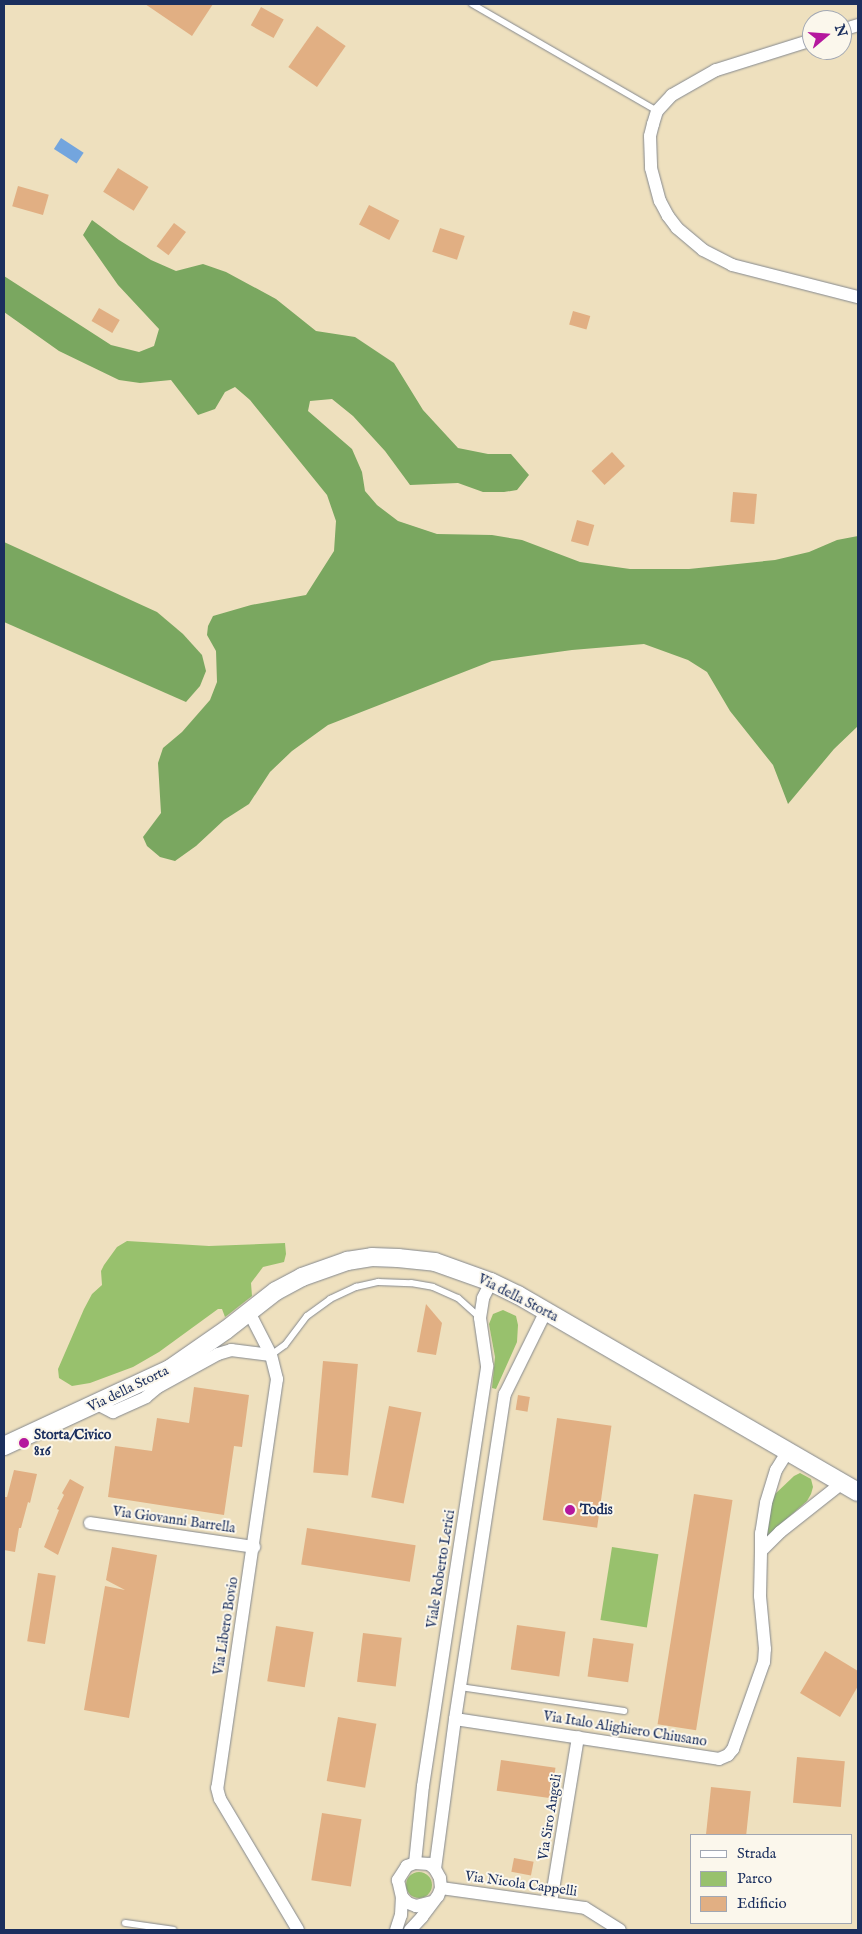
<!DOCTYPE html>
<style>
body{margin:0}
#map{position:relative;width:862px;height:1934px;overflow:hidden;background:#eee0be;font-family:"IM FELL English",serif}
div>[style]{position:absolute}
.green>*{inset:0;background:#98c16d;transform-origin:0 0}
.round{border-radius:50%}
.forest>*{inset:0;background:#7aa760}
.water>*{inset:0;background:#73a5de;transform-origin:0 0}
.building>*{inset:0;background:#e1af83;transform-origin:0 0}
.roads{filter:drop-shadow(0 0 1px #84888e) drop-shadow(0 0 1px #84888e)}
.service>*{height:6px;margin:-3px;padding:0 3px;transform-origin:3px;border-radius:3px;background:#fff}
.minor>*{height:12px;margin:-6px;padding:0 6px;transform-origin:6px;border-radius:6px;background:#fff}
.secondary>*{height:18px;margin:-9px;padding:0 9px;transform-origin:9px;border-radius:9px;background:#fff}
.dots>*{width:14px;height:14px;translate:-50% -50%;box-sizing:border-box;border:2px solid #fbf7ec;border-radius:50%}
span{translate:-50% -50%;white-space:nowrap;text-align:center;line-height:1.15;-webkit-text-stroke:4px #fbf7ec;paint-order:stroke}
.street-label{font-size:14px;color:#1b2f5e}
.poi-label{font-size:14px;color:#1b2f5e;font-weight:700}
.left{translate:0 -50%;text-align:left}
.frame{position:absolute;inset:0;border:5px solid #1b2f5e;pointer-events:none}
.legend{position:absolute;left:690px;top:1834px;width:162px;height:90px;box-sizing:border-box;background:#fbf7ec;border:1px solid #a1a7b3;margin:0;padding:6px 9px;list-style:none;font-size:15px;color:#1b2f5e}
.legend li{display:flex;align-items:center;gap:10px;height:25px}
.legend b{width:25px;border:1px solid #a1a7b3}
.north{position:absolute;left:802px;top:10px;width:50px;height:50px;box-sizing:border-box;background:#fbf7ec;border:1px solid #a1a7b3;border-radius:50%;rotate:72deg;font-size:14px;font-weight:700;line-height:20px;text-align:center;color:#1b2f5e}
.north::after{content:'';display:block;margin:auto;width:18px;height:22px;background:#b5179e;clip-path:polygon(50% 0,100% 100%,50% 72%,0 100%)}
</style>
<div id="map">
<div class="green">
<div style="clip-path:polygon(127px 1241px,209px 1246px,285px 1243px,286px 1254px,284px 1262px,263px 1267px,251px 1283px,252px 1296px,229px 1314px,225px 1317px,222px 1309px,218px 1309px,159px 1352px,133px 1367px,90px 1383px,72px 1386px,59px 1378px,58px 1369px,84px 1309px,92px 1294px,102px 1285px,101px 1271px,104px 1265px,117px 1247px)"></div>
<div style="clip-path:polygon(503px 1310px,516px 1316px,518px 1325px,517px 1342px,496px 1389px,492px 1388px,495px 1357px,489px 1324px,493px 1314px)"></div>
<div style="clip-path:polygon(800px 1473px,811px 1479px,813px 1487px,811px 1494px,807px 1501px,767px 1536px,773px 1496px,794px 1476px)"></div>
<div style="left:612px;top:1547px;width:47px;height:74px;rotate:9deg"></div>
<div class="round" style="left:406px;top:1872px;width:26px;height:26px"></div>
</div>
<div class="forest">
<div style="clip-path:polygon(92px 220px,119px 240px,151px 260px,176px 271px,203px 264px,226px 272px,276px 299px,316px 331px,355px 337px,394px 363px,423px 410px,458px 448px,488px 454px,511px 454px,529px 475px,517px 490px,504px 492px,483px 492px,458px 483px,410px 485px,385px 451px,353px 416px,332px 399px,310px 401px,308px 411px,352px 449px,362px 472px,365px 491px,377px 505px,398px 521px,437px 534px,492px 535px,522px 540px,580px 562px,630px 569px,689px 569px,775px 560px,809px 552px,837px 540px,858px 536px,858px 726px,834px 749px,788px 804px,773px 765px,730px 711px,707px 672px,688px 660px,644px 644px,572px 650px,492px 661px,328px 725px,292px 751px,270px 772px,249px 804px,224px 820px,196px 846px,175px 861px,160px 857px,147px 846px,143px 837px,161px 813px,158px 763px,163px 748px,182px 732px,210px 700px,217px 682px,216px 651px,207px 635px,208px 626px,213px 616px,251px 605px,306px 595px,334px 551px,336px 521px,327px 495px,250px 400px,235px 387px,225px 392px,215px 409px,198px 415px,171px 380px,140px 383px,119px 380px,59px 351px,4px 312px,4px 276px,111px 345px,139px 352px,154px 346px,159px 329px,118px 285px,83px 235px)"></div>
<div style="clip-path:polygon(4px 542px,157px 612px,183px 634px,202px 655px,206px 671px,200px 686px,186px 702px,4px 622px)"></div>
</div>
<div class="water">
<div style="left:61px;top:138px;width:27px;height:13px;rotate:33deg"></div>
</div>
<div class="building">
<div style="clip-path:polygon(145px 4px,213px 4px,192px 36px)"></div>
<div style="left:261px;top:7px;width:26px;height:21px;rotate:29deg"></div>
<div style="left:317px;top:26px;width:35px;height:50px;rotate:35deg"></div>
<div style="left:118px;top:168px;width:36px;height:28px;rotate:32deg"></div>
<div style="left:18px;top:186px;width:32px;height:21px;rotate:16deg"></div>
<div style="left:369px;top:205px;width:34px;height:22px;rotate:27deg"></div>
<div style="left:174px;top:223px;width:15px;height:29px;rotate:37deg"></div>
<div style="left:440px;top:228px;width:26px;height:25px;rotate:18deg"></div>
<div style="left:99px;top:308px;width:24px;height:15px;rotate:30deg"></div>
<div style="left:573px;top:311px;width:18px;height:14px;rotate:16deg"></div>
<div style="left:612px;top:452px;width:19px;height:28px;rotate:47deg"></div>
<div style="left:733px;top:492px;width:24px;height:30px;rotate:5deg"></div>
<div style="left:577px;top:520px;width:18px;height:22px;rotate:16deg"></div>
<div style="clip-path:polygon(426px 1304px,442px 1323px,436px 1355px,417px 1352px)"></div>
<div style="left:323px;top:1361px;width:35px;height:112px;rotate:5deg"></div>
<div style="clip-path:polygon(194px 1387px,249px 1395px,242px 1447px,234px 1446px,224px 1515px,108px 1497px,115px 1446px,152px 1451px,157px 1418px,189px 1423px)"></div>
<div style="left:518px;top:1395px;width:12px;height:15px;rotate:9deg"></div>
<div style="left:389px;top:1406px;width:33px;height:93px;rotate:11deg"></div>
<div style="left:557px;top:1418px;width:55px;height:103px;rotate:8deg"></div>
<div style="clip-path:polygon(14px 1470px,37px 1474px,30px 1503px,28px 1502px,21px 1528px,19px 1528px,15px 1552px,4px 1550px,4px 1497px,7px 1497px)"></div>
<div style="clip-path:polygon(70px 1479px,84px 1487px,58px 1555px,44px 1547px,59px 1510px,57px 1509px,64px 1495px,62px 1493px)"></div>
<div style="left:694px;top:1494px;width:39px;height:233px;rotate:9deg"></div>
<div style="left:307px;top:1528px;width:110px;height:37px;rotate:9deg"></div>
<div style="clip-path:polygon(112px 1547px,157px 1555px,129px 1718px,84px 1710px,105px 1586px,125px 1590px,106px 1580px)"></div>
<div style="left:38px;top:1573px;width:18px;height:69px;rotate:9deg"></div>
<div style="left:517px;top:1625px;width:49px;height:45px;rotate:8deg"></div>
<div style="left:276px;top:1626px;width:38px;height:56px;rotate:9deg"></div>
<div style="left:363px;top:1633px;width:39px;height:49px;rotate:7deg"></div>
<div style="left:593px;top:1638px;width:41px;height:39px;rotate:8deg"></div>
<div style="clip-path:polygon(825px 1651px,858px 1671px,858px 1686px,840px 1717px,800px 1693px)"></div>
<div style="left:338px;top:1717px;width:39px;height:65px;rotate:10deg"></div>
<div style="left:797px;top:1757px;width:48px;height:46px;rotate:5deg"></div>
<div style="left:501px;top:1760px;width:55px;height:31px;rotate:8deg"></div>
<div style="left:711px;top:1787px;width:40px;height:48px;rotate:6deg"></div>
<div style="left:322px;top:1813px;width:40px;height:68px;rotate:9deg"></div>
<div style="left:514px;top:1858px;width:20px;height:14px;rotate:11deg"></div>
</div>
<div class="roads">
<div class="service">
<div style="left:472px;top:4px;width:214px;rotate:30deg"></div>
<div style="left:271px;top:1355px;width:17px;rotate:-36deg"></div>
<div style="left:285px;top:1345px;width:36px;rotate:-53deg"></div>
<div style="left:307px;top:1316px;width:29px;rotate:-36deg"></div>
<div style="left:330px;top:1299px;width:29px;rotate:-25deg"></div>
<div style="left:356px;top:1287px;width:23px;rotate:-13deg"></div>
<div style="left:378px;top:1282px;width:33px;rotate:2deg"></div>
<div style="left:411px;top:1283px;width:22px;rotate:10deg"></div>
<div style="left:433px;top:1287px;width:27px;rotate:24deg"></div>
<div style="left:458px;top:1298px;width:30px;rotate:42deg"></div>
<div style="left:460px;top:1687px;width:166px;rotate:8.3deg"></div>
<div style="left:125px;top:1923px;width:49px;rotate:8.1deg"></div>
</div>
<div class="minor">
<div style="left:842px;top:30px;width:17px;rotate:-17deg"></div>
<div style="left:812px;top:40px;width:101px;rotate:162.6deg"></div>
<div style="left:716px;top:70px;width:51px;rotate:150.4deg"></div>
<div style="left:672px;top:95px;width:22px;rotate:133deg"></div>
<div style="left:657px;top:111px;width:14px;rotate:107deg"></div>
<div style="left:653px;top:124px;width:12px;rotate:104deg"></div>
<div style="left:650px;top:136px;width:32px;rotate:88deg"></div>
<div style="left:651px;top:168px;width:34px;rotate:75deg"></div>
<div style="left:660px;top:201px;width:17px;rotate:62deg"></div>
<div style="left:668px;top:216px;width:15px;rotate:53deg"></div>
<div style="left:677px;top:228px;width:34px;rotate:40deg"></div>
<div style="left:703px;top:250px;width:33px;rotate:27deg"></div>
<div style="left:732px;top:265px;width:130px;rotate:14.3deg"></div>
<div style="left:249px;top:1312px;width:48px;rotate:62.9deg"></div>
<div style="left:271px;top:1355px;width:25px;rotate:76deg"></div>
<div style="left:277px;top:1379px;width:413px;rotate:98.3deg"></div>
<div style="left:217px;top:1788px;width:11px;rotate:75deg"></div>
<div style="left:220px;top:1799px;width:152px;rotate:59.2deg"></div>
<div style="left:97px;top:1404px;width:18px;rotate:27deg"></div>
<div style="left:113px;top:1412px;width:36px;rotate:-24deg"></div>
<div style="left:146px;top:1397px;width:16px;rotate:-40deg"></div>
<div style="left:158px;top:1387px;width:68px;rotate:-28.8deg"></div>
<div style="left:218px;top:1354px;width:14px;rotate:-17deg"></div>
<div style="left:231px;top:1350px;width:40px;rotate:7.1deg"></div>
<div style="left:788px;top:1451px;width:22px;rotate:122deg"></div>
<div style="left:776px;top:1470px;width:34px;rotate:107deg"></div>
<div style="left:766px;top:1503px;width:30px;rotate:99deg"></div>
<div style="left:761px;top:1533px;width:18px;rotate:90deg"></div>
<div style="left:761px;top:1551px;width:27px;rotate:-45deg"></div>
<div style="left:780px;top:1532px;width:79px;rotate:-38.3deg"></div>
<div style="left:90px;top:1523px;width:166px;rotate:8.3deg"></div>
<div style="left:455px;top:1719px;width:267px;rotate:8.6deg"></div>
<div style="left:719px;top:1759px;width:10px;rotate:-24deg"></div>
<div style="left:728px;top:1755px;width:8px;rotate:-50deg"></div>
<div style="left:733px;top:1749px;width:92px;rotate:-70.4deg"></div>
<div style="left:764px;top:1662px;width:13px;rotate:-86deg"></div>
<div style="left:765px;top:1649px;width:53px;rotate:-95.4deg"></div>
<div style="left:760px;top:1596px;width:45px;rotate:-88.7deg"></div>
<div style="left:415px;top:1863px;width:77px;rotate:-84.1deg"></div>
<div style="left:423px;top:1786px;width:425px;rotate:-81.3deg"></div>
<div style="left:487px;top:1366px;width:49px;rotate:-98.3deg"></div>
<div style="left:480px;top:1318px;width:20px;rotate:-81deg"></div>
<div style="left:483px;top:1298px;width:18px;rotate:-63deg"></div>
<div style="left:435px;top:1869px;width:151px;rotate:-82.4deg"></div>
<div style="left:455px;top:1719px;width:329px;rotate:-81.3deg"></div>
<div style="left:505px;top:1394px;width:93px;rotate:-63.7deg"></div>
<div style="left:441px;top:1888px;width:145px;rotate:7.9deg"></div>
<div style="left:585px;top:1908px;width:41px;rotate:32.2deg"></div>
<div style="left:551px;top:1902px;width:167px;rotate:-80.7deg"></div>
<div style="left:396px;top:1930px;width:16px;rotate:-72deg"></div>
<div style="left:401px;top:1915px;width:18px;rotate:-87deg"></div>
<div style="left:410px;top:1930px;width:18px;rotate:-47deg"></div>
<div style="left:422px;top:1917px;width:26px;rotate:-53deg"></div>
<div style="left:438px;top:1896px;width:9px;rotate:-69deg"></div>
<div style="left:441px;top:1888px;width:10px;rotate:-96deg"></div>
<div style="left:440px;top:1878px;width:10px;rotate:-119deg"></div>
<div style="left:435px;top:1869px;width:8px;rotate:-140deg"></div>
<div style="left:429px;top:1864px;width:14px;rotate:-176deg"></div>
<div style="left:415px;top:1863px;width:9px;rotate:159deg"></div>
<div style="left:407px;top:1866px;width:17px;rotate:123deg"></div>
<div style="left:398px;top:1880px;width:17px;rotate:77deg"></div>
<div style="left:402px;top:1897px;width:8px;rotate:45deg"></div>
<div style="left:408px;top:1903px;width:9px;rotate:21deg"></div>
<div style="left:416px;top:1906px;width:16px;rotate:-14deg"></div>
</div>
<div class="secondary">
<div style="left:4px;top:1446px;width:183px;rotate:-24.9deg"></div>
<div style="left:170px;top:1369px;width:68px;rotate:-34.9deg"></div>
<div style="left:226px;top:1330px;width:63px;rotate:-38deg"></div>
<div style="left:276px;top:1291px;width:30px;rotate:-28deg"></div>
<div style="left:302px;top:1277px;width:48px;rotate:-19.6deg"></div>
<div style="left:347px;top:1261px;width:25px;rotate:-9deg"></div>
<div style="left:372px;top:1257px;width:26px;rotate:2deg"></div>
<div style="left:398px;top:1258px;width:37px;rotate:6deg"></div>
<div style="left:435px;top:1262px;width:59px;rotate:19.7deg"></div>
<div style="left:491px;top:1282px;width:30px;rotate:26deg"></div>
<div style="left:518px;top:1295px;width:393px;rotate:30.1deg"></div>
</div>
</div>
<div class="dots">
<div style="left:24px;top:1443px;background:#b5179e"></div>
<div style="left:570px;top:1510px;background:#b5179e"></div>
</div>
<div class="street-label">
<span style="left:518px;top:1298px;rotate:27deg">Via della Storta</span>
<span style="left:128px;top:1389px;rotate:-26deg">Via della Storta</span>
<span style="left:174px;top:1520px;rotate:8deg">Via Giovanni Barrella</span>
<span style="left:441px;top:1569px;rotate:-81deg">Viale Roberto Lerici</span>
<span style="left:226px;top:1626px;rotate:-81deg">Via Libero Bovio</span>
<span style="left:625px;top:1729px;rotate:9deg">Via Italo Alighiero Chiusano</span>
<span style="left:550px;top:1817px;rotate:-81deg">Via Siro Angeli</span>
<span style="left:521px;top:1884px;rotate:8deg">Via Nicola Cappelli</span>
</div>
<div class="poi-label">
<span class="left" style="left:34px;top:1443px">Storta/Civico<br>816</span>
<span class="left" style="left:580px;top:1510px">Todis</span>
</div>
<div class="frame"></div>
<ul class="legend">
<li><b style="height:6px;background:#fff"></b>Strada</li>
<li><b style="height:14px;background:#98c16d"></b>Parco</li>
<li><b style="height:14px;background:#e1af83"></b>Edificio</li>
</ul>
<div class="north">N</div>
</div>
